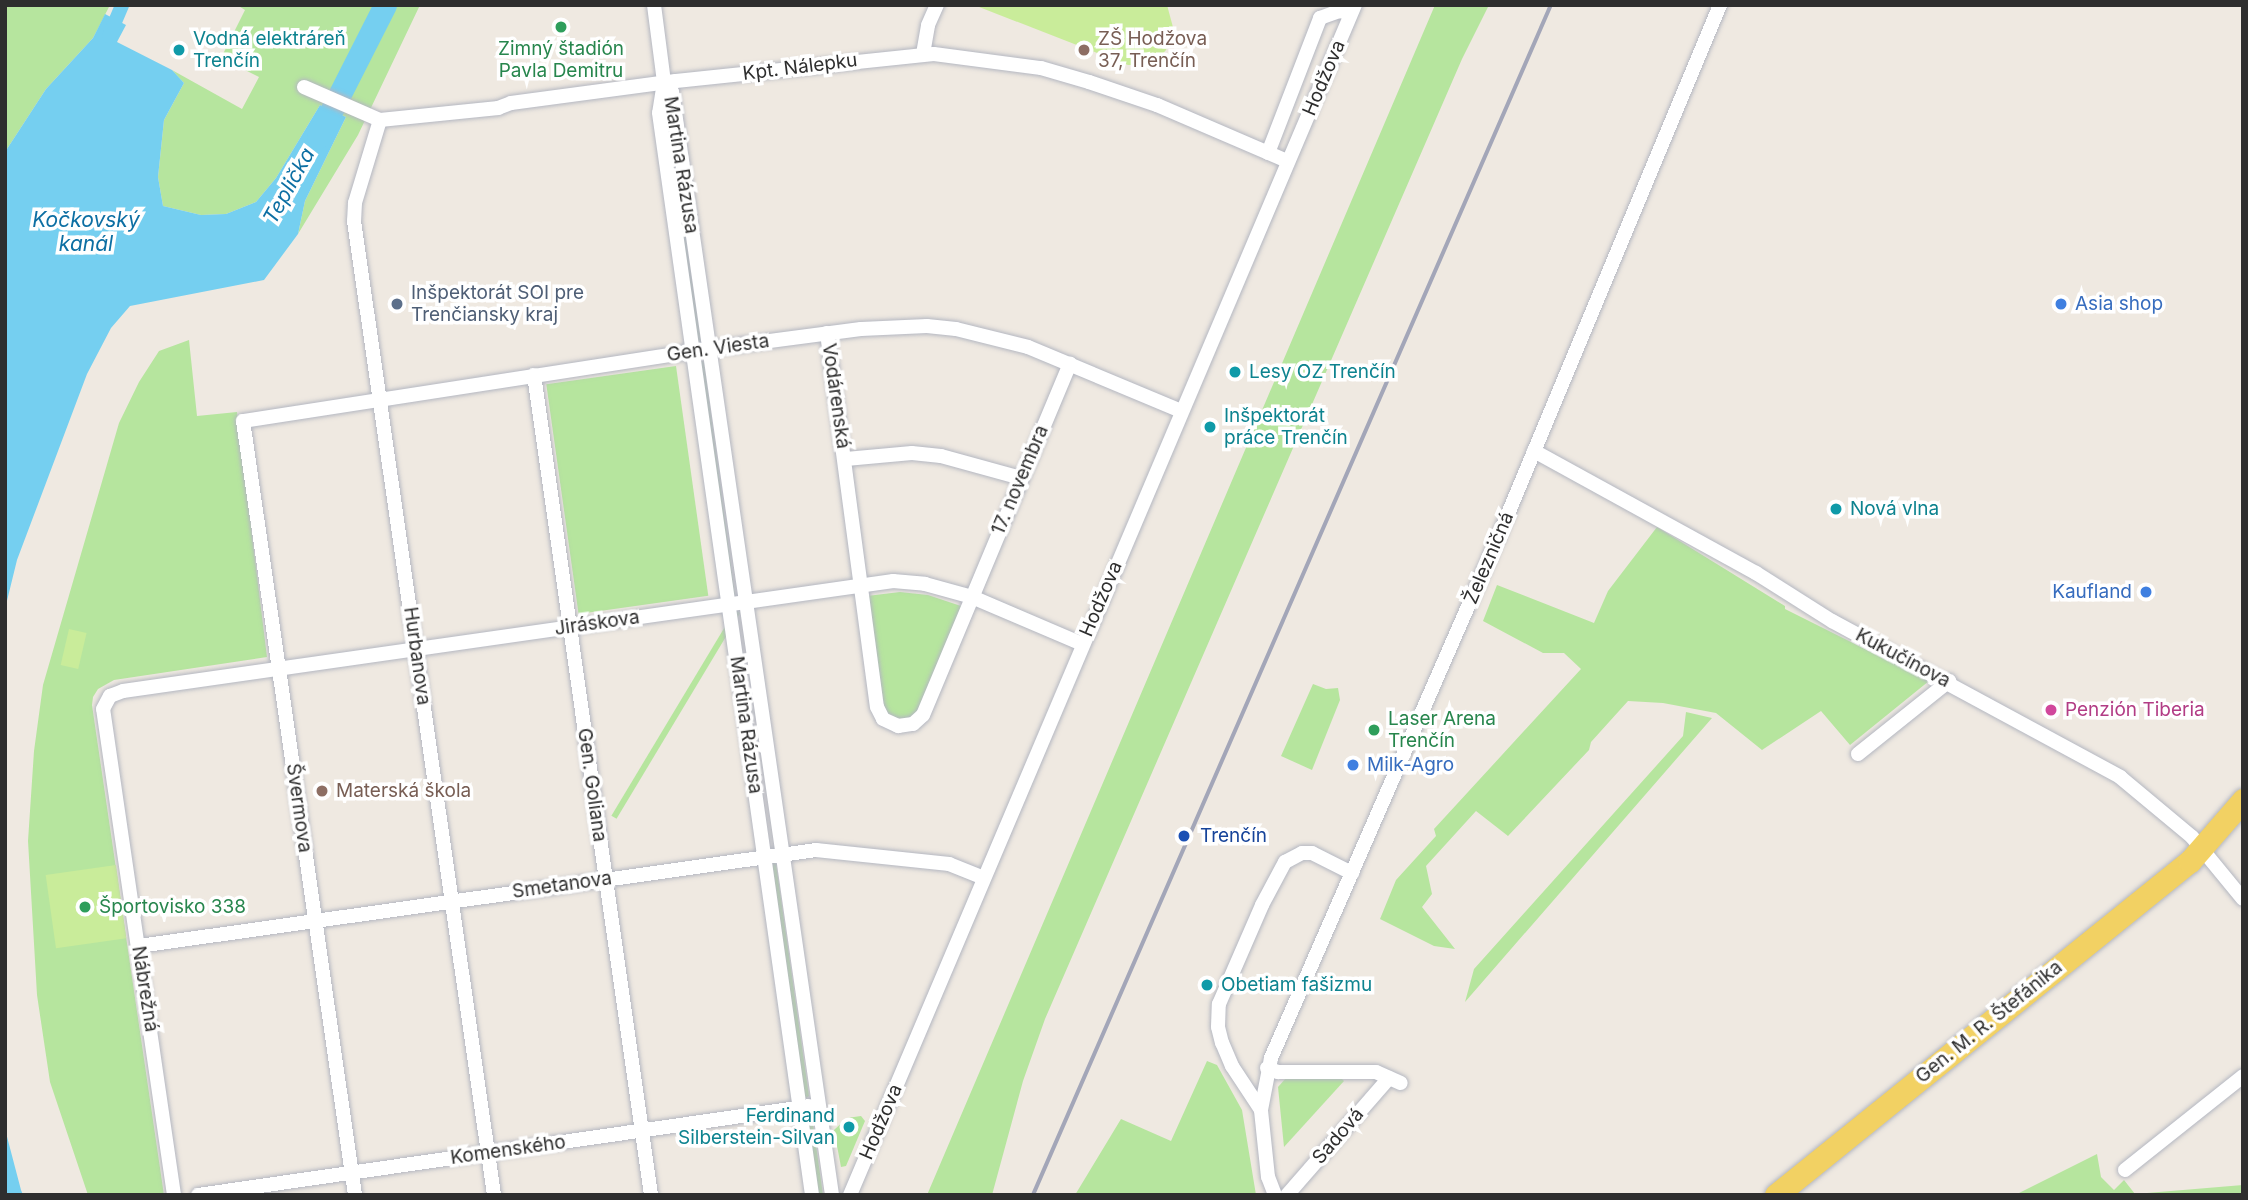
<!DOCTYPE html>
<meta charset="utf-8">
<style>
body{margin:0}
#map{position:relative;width:2248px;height:1200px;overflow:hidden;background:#efe9e1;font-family:Inter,sans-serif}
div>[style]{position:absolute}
.green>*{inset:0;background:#b6e59e;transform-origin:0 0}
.pitch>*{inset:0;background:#c9ec9a;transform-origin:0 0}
.water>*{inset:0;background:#75cff0}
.canal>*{height:14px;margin:-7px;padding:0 7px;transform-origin:7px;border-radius:7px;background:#75cff0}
.river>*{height:23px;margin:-11.5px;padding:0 11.5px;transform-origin:11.5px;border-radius:11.5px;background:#75cff0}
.roads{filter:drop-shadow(0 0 2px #b4b7c1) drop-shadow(0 0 2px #b4b7c1)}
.street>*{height:14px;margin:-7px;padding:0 7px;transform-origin:7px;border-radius:7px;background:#fff}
.primary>*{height:23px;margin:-11.5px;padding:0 11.5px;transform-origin:11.5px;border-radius:11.5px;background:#f2d163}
.rail>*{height:3.5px;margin:-1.75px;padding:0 1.75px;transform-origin:1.75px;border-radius:1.75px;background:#a3a6b8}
.dots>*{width:19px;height:19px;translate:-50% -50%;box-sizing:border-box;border:4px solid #fff;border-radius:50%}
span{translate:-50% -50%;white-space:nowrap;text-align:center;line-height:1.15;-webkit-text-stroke:7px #fff;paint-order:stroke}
.culture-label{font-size:19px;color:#0d838f}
.left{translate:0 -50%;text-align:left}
.right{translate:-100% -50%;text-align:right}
.education-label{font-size:19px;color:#785e54}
.leisure-label{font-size:19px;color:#27864d}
.street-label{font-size:19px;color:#2e2e2e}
.service-label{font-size:19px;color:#4e5e75}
.shop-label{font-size:19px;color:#366cbe}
.hotel-label{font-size:19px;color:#b23c85}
.transit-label{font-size:19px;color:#164399}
.water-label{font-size:21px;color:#0d6fa3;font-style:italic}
.frame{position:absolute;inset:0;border:7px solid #2e2e2e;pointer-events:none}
</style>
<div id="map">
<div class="green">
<div style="clip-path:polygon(5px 5px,110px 5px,93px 38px,46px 89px,5px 152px)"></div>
<div style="clip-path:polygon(237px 5px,420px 5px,358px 135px,298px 234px,305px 201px,346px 117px,320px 105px,276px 178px,256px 202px,226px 214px,201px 215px,163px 206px,158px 177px,164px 120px,184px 83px,172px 70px,242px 109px,259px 77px,221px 58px,245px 10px)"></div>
<div style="clip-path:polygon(1435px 5px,1489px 5px,1462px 59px,1045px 1019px,1023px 1081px,992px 1195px,927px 1195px)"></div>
<div style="clip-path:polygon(665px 104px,701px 342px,699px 344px,696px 344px)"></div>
<div style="clip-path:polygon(189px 340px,197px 416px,237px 412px,267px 657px,114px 680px,98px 689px,93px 697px,92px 705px,164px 1195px,88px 1195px,50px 1082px,37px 995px,28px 841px,34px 751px,43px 685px,119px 423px,139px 382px,159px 351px)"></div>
<div style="clip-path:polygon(700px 360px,704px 363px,735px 596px,733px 596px)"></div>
<div style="left:676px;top:366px;width:232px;height:131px;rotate:82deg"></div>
<div style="clip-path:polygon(1657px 527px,1785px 606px,1785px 609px,1929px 681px,1850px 745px,1821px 711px,1762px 750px,1716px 713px,1663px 703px,1628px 701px,1591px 742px,1589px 750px,1508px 836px,1476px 811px,1426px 866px,1432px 894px,1422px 907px,1455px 949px,1434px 946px,1380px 919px,1396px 880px,1436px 836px,1434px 829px,1581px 669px,1564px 653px,1543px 653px,1483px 621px,1497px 585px,1594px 623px,1608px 591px)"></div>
<div style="clip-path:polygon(900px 592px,928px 595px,964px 607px,916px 716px,900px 722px,885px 712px,867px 596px)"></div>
<div style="left:735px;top:610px;width:6px;height:240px;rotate:31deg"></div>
<div style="clip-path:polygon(1313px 684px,1326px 689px,1338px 688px,1340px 700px,1312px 770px,1281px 756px)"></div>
<div style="clip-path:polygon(1686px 712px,1712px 718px,1465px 1002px,1474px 969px,1683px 736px)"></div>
<div style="clip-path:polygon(772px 862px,776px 864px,809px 1096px,805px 1099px)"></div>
<div style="clip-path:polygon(1207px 1061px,1217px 1065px,1242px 1110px,1256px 1195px,1075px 1195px,1121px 1119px,1171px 1141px)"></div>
<div style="clip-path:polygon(1340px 1077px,1344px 1081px,1284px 1147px,1278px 1087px,1286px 1078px)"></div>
<div style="clip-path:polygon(808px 1114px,812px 1117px,823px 1195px,816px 1195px,805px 1116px)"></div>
<div style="clip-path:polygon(861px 1116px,865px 1121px,846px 1166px,841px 1167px,834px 1130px,847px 1118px)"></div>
<div style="clip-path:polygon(2097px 1154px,2101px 1177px,2114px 1190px,2124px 1180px,2135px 1194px,2243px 1185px,2243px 1195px,2015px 1195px)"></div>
</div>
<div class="pitch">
<div style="clip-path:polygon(974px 5px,1167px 5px,1174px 31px,1166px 50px,1159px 58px,1139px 65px,1128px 65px)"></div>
<div style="left:69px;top:629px;width:18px;height:37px;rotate:13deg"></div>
<div style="left:116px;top:865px;width:74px;height:71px;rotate:82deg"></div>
</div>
<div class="water">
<div style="clip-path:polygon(105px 14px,126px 25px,117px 42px,172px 70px,184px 83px,164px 120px,158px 177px,163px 206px,201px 215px,226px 214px,256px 202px,276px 178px,320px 105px,346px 117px,305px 201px,298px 234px,264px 280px,130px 306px,111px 328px,87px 374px,17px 560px,5px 609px,5px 152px,46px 89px,93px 38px)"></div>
<div style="clip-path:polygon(5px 1129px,21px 1190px,23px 1195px,5px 1195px)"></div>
</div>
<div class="canal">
<div style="left:109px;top:36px;width:34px;rotate:-67deg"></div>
</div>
<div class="river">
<div style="left:318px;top:137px;width:148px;rotate:-63.1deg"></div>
</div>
<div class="roads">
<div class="street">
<div style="left:654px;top:5px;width:78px;rotate:82.6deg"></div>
<div style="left:664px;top:82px;width:31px;rotate:99deg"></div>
<div style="left:659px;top:113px;width:1093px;rotate:81.95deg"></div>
<div style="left:923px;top:54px;width:29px;rotate:-80deg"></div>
<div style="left:928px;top:25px;width:22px;rotate:-66deg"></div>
<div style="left:664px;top:82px;width:13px;rotate:51deg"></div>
<div style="left:672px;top:92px;width:20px;rotate:81deg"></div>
<div style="left:675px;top:112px;width:1094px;rotate:81.75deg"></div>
<div style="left:304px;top:87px;width:83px;rotate:23.5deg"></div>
<div style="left:380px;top:120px;width:119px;rotate:-5.8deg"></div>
<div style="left:498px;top:108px;width:14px;rotate:-21deg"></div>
<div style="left:511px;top:103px;width:166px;rotate:-7.6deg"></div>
<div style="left:676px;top:81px;width:259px;rotate:-6deg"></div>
<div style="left:934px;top:54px;width:108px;rotate:7.5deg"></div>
<div style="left:1041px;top:68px;width:50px;rotate:16.3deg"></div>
<div style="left:1089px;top:82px;width:72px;rotate:18.7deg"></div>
<div style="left:1157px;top:105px;width:142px;rotate:23.3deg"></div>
<div style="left:380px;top:120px;width:87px;rotate:106.8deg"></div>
<div style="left:355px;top:203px;width:18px;rotate:93deg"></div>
<div style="left:354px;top:221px;width:984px;rotate:81.82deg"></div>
<div style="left:1268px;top:153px;width:145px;rotate:-68.9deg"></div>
<div style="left:1320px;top:18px;width:20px;rotate:-20deg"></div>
<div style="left:1339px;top:11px;width:12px;rotate:9deg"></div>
<div style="left:827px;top:333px;width:377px;rotate:82.4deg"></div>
<div style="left:877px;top:707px;width:13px;rotate:63deg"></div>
<div style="left:883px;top:719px;width:17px;rotate:25deg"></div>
<div style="left:898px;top:726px;width:15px;rotate:-8deg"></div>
<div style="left:913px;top:724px;width:13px;rotate:-42deg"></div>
<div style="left:923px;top:715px;width:381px;rotate:-67.3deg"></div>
<div style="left:534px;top:375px;width:828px;rotate:81.88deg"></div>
<div style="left:1534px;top:451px;width:253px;rotate:28.8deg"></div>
<div style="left:1756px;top:573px;width:90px;rotate:32.3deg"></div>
<div style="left:1832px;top:621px;width:328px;rotate:28.4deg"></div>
<div style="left:2120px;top:777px;width:94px;rotate:39.8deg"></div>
<div style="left:2192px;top:837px;width:80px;rotate:50.6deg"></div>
<div style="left:846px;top:459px;width:66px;rotate:-5.2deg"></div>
<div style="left:912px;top:453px;width:29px;rotate:6deg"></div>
<div style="left:941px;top:456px;width:83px;rotate:15.4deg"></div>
<div style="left:1858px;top:754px;width:117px;rotate:-38.7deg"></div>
<div style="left:139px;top:946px;width:684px;rotate:-8.07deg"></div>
<div style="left:816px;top:850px;width:134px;rotate:6deg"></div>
<div style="left:949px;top:864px;width:37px;rotate:22deg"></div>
<div style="left:1267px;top:1068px;width:12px;rotate:20deg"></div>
<div style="left:1278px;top:1072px;width:98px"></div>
<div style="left:1376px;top:1072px;width:27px;rotate:24deg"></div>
<div style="left:1261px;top:1110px;width:53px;rotate:-123.4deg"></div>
<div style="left:1232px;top:1066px;width:25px;rotate:-113deg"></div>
<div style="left:1222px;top:1043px;width:16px;rotate:-104deg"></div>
<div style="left:1218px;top:1027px;width:23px;rotate:-88deg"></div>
<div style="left:1219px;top:1004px;width:108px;rotate:-66.5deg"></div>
<div style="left:1262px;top:905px;width:49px;rotate:-61.9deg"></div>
<div style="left:1285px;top:862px;width:19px;rotate:-28deg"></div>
<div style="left:1302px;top:853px;width:10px"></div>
<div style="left:1312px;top:853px;width:45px;rotate:26.6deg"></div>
<div style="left:2125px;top:1170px;width:151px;rotate:-38.5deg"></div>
<div style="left:174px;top:1195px;width:491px;rotate:-98.3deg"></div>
<div style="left:103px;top:709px;width:15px;rotate:-62deg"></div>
<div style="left:110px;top:696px;width:14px;rotate:-21deg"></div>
<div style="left:123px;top:691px;width:778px;rotate:-8.13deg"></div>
<div style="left:893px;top:581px;width:32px;rotate:5deg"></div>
<div style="left:925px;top:584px;width:49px;rotate:15.5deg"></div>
<div style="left:972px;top:597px;width:120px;rotate:23.1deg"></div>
<div style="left:198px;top:1195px;width:618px;rotate:-8.27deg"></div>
<div style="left:355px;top:1195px;width:782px;rotate:-98.23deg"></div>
<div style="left:243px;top:421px;width:472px;rotate:-8.8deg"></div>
<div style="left:709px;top:349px;width:153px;rotate:-7.5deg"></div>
<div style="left:861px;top:329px;width:66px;rotate:-2.6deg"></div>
<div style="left:927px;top:326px;width:29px;rotate:6deg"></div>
<div style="left:956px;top:329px;width:74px;rotate:14deg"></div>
<div style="left:1028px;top:347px;width:166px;rotate:22.7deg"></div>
<div style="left:850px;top:1195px;width:1293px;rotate:-67.01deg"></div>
<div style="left:1275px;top:1195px;width:19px;rotate:-111deg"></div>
<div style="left:1268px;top:1177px;width:67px;rotate:-96deg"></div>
<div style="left:1261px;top:1110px;width:53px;rotate:-79.1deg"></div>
<div style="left:1271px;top:1058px;width:573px;rotate:-66.43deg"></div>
<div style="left:1500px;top:533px;width:572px;rotate:-67.38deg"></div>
<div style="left:1287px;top:1195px;width:155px;rotate:-48.9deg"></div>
</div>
<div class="primary">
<div style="left:1776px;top:1195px;width:532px;rotate:-38.9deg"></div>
<div style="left:2190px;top:861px;width:81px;rotate:-49deg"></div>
</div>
</div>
<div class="rail">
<div style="left:1033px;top:1195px;width:1298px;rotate:-66.48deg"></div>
</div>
<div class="dots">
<div style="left:561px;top:27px;background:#2e9e5b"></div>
<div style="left:179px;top:50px;background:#0f9aa8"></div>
<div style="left:1084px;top:50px;background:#8d6e63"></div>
<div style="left:397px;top:304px;background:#5c6f8a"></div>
<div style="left:2061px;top:304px;background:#3f7fe0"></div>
<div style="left:1235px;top:372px;background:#0f9aa8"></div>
<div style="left:1210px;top:427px;background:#0f9aa8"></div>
<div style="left:1836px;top:509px;background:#0f9aa8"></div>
<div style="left:2146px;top:592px;background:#3f7fe0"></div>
<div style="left:2051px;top:710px;background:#d1479c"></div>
<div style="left:1374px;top:730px;background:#2e9e5b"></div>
<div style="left:1353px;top:765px;background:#3f7fe0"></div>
<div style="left:322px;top:791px;background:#8d6e63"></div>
<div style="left:1184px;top:836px;background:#1a4fb4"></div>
<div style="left:85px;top:907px;background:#2e9e5b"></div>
<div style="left:1207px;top:985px;background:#0f9aa8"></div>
<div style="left:849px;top:1127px;background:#0f9aa8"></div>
</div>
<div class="culture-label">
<span class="left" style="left:193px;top:50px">Vodná elektráreň<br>Trenčín</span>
<span class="left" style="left:1249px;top:372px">Lesy OZ Trenčín</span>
<span class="left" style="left:1224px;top:427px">Inšpektorát<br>práce Trenčín</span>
<span class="left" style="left:1850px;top:509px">Nová vlna</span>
<span class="left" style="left:1221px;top:985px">Obetiam fašizmu</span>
<span class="right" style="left:835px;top:1127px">Ferdinand<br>Silberstein-Silvan</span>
</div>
<div class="education-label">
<span class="left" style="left:1098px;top:50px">ZŠ Hodžova<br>37, Trenčín</span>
<span class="left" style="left:336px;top:791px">Materská škola</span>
</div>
<div class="leisure-label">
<span style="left:561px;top:60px">Zimný štadión<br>Pavla Demitru</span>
<span class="left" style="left:1388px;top:730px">Laser Arena<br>Trenčín</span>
<span class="left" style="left:99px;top:907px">Športovisko 338</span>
</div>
<div class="street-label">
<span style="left:800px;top:67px;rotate:-7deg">Kpt. Nálepku</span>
<span style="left:1324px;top:78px;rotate:-67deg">Hodžova</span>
<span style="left:681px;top:165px;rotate:81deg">Martina Rázusa</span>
<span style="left:718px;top:348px;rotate:-8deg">Gen. Viesta</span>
<span style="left:836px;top:396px;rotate:82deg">Vodárenská</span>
<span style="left:1020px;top:480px;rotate:-67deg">17. novembra</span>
<span style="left:1489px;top:558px;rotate:-67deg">Železničná</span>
<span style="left:1101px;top:599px;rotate:-67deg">Hodžova</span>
<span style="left:597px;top:623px;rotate:-8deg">Jiráskova</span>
<span style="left:417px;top:656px;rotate:82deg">Hurbanova</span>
<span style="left:1903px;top:658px;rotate:28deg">Kukučínova</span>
<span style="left:746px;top:725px;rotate:82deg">Martina Rázusa</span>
<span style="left:592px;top:785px;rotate:82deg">Gen. Goliana</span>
<span style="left:299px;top:808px;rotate:82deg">Švermova</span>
<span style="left:562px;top:885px;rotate:-8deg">Smetanova</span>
<span style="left:145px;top:989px;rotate:81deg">Nábrežná</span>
<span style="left:1989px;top:1022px;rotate:-39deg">Gen. M. R. Štefánika</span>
<span style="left:881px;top:1122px;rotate:-67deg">Hodžova</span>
<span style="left:1338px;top:1136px;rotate:-49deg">Sadová</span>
<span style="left:508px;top:1150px;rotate:-8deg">Komenského</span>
</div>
<div class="service-label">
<span class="left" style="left:411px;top:304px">Inšpektorát SOI pre<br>Trenčiansky kraj</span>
</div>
<div class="shop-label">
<span class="left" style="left:2075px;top:304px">Asia shop</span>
<span class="right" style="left:2132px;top:592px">Kaufland</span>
<span class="left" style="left:1367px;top:765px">Milk-Agro</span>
</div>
<div class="hotel-label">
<span class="left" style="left:2065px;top:710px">Penzión Tiberia</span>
</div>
<div class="transit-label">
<span class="left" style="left:1200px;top:836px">Trenčín</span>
</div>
<div class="water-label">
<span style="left:289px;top:186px;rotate:-61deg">Teplička</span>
<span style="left:86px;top:232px">Kočkovský<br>kanál</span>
</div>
<div class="frame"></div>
</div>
